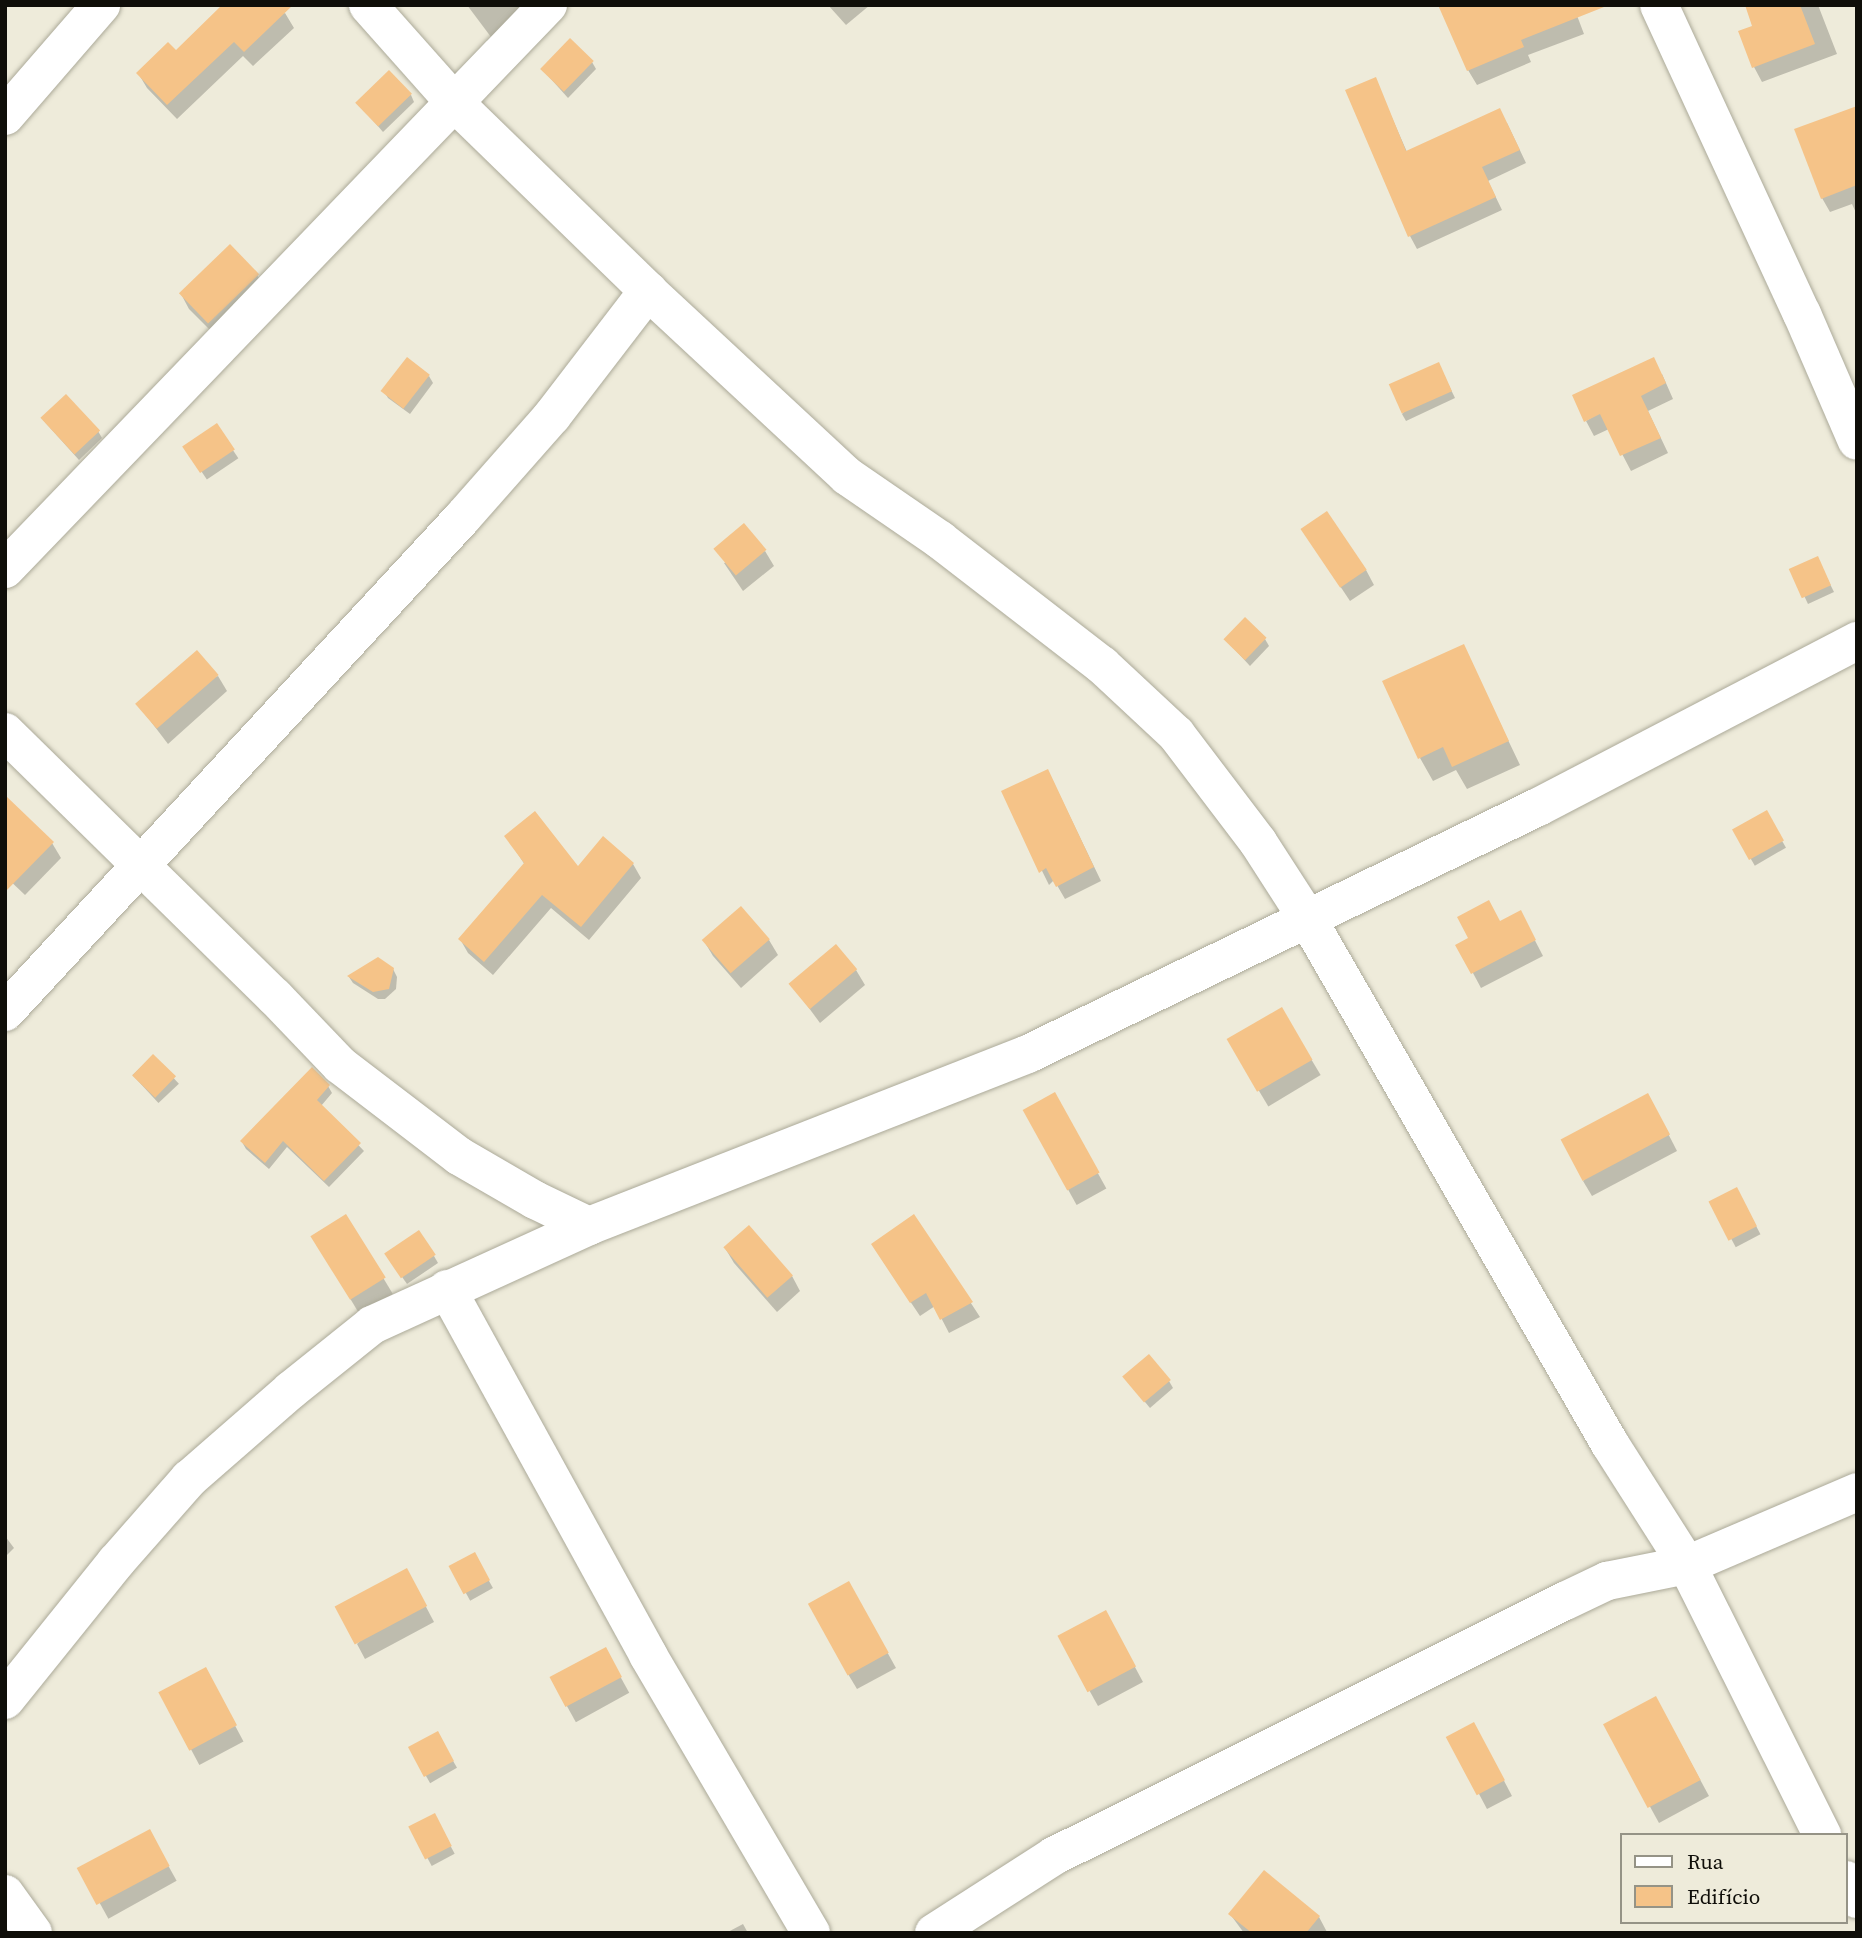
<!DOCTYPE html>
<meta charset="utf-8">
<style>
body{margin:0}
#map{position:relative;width:1862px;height:1938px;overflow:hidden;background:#eeebda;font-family:"Source Serif 4",serif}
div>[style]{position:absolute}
.shadow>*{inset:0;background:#0003;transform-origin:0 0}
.building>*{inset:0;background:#f5c388;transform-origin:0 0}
.roads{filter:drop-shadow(0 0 2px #acaa99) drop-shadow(0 0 2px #acaa99)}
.minor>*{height:38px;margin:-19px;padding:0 19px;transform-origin:19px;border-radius:19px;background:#fff}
span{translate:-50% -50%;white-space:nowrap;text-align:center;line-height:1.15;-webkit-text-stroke:5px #eeebda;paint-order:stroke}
.frame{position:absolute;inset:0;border:7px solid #0f0e09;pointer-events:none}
.legend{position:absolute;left:1620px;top:1833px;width:228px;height:91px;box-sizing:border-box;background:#eeebda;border:2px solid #959386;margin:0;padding:9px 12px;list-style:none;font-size:21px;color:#0f0e09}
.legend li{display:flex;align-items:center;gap:14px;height:35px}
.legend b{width:35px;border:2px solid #959386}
</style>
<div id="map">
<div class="shadow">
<div style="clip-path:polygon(467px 5px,528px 5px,491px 37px)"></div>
<div style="clip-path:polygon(828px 5px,870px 5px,846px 25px)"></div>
<div style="clip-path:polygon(1573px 5px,1584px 34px,1528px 55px,1531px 62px,1477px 85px,1468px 70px)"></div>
<div style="clip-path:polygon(1749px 5px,1818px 5px,1837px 54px,1762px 82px,1754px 67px,1755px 27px)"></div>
<div style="clip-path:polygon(285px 13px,294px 28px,253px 66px,243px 56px,177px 119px,147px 88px,138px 73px,175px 52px)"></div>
<div style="clip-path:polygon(592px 62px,596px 69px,568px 98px,542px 69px)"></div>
<div style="clip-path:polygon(1375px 79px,1407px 152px,1507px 123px,1526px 163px,1488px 181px,1502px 210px,1417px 249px,1410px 236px)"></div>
<div style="clip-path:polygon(411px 95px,414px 102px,383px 132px,358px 103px)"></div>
<div style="clip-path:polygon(1857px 115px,1857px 215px,1852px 204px,1830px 212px,1822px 198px)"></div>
<div style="clip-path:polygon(257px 275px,266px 290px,219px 339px,189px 309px,181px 294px)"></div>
<div style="clip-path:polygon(1442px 371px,1455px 398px,1406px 421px,1402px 414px)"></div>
<div style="clip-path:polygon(1662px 374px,1673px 399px,1648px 411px,1668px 453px,1631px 471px,1609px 429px,1594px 436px,1586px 421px)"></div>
<div style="clip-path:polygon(429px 376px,433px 383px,410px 414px,388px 398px,384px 391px)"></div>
<div style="clip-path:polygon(43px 420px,98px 431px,102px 438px,79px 460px)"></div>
<div style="left:216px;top:425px;width:40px;height:38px;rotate:56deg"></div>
<div style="clip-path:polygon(1312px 544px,1366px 570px,1374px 585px,1350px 601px)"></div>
<div style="clip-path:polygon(765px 551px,774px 566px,743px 591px,724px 563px)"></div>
<div style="clip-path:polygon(1821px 566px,1834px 592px,1808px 604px,1792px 570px)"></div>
<div style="clip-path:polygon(1265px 639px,1269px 646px,1250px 666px,1226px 640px)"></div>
<div style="clip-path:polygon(1463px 646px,1520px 765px,1467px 789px,1456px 770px,1433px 781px,1420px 758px)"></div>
<div style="clip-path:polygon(218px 676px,227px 691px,168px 744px,139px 706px)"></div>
<div style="clip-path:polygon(1048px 771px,1101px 881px,1065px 899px,1054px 880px,1049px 885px,1003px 792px)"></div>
<div style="left:1766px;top:813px;width:40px;height:36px;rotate:60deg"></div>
<div style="clip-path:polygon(506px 836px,578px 869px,633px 864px,641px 878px,589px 940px,551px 908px,493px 975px,468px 953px,460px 939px,525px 865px)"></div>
<div style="clip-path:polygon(52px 843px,61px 858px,25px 895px,5px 876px)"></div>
<div style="clip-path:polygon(1500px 923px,1528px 927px,1543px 956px,1481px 988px,1458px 945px)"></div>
<div style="clip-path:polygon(769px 940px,778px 955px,741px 988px,713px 956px,704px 941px)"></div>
<div style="clip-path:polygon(393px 969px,397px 977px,396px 989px,385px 999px,378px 999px,353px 983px,349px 977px)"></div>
<div style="clip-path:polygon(856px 970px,865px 985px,820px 1023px,792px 985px)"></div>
<div style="left:1281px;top:1009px;width:77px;height:61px;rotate:59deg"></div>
<div style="left:153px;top:1056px;width:38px;height:28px;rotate:47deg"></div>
<div style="clip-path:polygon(328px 1086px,332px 1093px,321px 1106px,364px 1151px,329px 1187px,287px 1147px,269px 1169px,246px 1149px,242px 1142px)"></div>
<div style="left:1054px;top:1094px;width:108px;height:34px;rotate:61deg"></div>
<div style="clip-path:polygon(1656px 1110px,1677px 1151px,1592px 1196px,1583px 1181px)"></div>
<div style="left:1737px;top:1190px;width:50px;height:28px;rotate:62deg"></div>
<div style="left:346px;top:1216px;width:91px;height:39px;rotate:59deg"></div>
<div style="clip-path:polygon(914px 1216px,980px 1317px,949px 1333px,935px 1306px,920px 1316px,881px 1258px)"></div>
<div style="clip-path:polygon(749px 1227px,792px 1276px,800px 1291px,777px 1312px,734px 1263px,725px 1248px)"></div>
<div style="clip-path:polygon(434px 1256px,438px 1263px,407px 1284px,391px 1261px)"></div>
<div style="clip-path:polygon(1169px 1381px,1173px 1388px,1150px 1408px,1130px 1384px)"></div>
<div style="clip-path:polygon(5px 1536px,14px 1548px,5px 1557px)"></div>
<div style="left:474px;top:1554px;width:39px;height:26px;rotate:61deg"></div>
<div style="clip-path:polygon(415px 1586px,434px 1622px,365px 1659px,357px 1644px)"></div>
<div style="clip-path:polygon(857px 1598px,896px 1668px,857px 1689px,848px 1674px)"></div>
<div style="clip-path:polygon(1114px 1628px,1143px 1682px,1098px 1706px,1060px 1638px)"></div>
<div style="left:605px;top:1649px;width:50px;height:61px;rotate:61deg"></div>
<div style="left:205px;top:1669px;width:82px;height:50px;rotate:62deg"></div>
<div style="clip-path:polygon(1664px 1713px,1709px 1796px,1659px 1823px,1605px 1725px)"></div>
<div style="left:437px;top:1733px;width:40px;height:31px;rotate:60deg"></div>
<div style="clip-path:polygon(1482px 1739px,1512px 1796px,1487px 1809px,1479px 1794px)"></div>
<div style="left:434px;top:1815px;width:44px;height:26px;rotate:62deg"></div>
<div style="left:149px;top:1831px;width:57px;height:78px;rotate:61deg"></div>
<div style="clip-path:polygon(1230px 1914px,1319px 1917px,1327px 1932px,1244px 1933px)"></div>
<div style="clip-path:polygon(743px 1924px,748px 1933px,726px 1933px)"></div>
</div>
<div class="building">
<div style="clip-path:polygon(222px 5px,293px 5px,244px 52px,234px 42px,167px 105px,136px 73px,168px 42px,176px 50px)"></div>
<div style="clip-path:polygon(1438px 5px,1604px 5px,1604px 7px,1521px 40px,1524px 47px,1467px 71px)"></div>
<div style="clip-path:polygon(1745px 5px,1800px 5px,1815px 44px,1752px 68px,1738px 31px,1752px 26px)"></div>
<div style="left:570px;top:38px;width:33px;height:43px;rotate:44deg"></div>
<div style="left:389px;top:70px;width:33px;height:47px;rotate:46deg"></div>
<div style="clip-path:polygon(1376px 77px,1406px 151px,1500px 108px,1520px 150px,1482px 167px,1496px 197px,1408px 237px,1345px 90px)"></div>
<div style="clip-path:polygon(1857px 106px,1857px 185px,1821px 199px,1794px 129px)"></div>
<div style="left:230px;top:244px;width:42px;height:71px;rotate:46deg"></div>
<div style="left:407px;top:357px;width:29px;height:43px;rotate:38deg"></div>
<div style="clip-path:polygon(1654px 357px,1666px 383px,1641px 396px,1661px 438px,1620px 456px,1600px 414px,1584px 422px,1572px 395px)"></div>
<div style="left:1439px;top:362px;width:32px;height:55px;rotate:66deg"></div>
<div style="left:66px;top:394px;width:50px;height:35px;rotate:47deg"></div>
<div style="left:217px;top:423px;width:32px;height:42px;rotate:56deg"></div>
<div style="left:1327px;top:511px;width:71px;height:32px;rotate:56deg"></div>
<div style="left:744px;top:523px;width:35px;height:40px;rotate:50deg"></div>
<div style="left:1818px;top:556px;width:32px;height:32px;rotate:66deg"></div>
<div style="left:1245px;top:617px;width:30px;height:31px;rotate:44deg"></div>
<div style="clip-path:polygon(1464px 644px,1509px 741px,1452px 767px,1443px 747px,1418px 759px,1382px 681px)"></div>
<div style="left:197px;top:650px;width:33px;height:82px;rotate:49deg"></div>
<div style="clip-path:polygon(1048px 769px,1094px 867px,1056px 887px,1046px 868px,1039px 873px,1001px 791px)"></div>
<div style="clip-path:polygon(5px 795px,54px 842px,5px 892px)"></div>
<div style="left:1767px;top:810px;width:35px;height:40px;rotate:61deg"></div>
<div style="clip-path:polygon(535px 811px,578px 866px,603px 836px,634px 863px,581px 927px,542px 895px,484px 962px,458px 939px,524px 863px,504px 836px)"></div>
<div style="clip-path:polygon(1489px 900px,1500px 921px,1521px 910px,1536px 940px,1471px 974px,1455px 945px,1468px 938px,1457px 917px)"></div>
<div style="left:741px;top:906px;width:44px;height:52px;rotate:49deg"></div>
<div style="left:836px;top:944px;width:33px;height:62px;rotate:50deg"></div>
<div style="clip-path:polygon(378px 957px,394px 968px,389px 989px,373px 992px,347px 976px)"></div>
<div style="left:1282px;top:1007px;width:61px;height:64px;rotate:60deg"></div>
<div style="left:153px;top:1054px;width:32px;height:30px;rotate:44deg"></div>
<div style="clip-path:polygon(312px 1067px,330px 1085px,317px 1100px,361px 1143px,324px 1181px,283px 1141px,265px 1163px,240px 1141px)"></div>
<div style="left:1055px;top:1092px;width:92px;height:37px;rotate:61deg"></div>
<div style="left:1648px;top:1093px;width:47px;height:99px;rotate:62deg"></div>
<div style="left:1737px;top:1187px;width:44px;height:32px;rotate:63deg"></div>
<div style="left:346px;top:1214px;width:75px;height:42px;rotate:58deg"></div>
<div style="clip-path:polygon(914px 1214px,973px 1302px,940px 1320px,926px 1293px,910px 1303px,871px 1244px)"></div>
<div style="left:749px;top:1225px;width:67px;height:34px;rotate:49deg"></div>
<div style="left:419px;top:1230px;width:30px;height:42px;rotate:56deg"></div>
<div style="left:1149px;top:1354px;width:34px;height:35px;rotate:50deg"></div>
<div style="left:475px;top:1552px;width:32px;height:30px;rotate:62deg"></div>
<div style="left:407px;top:1568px;width:43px;height:82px;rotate:62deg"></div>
<div style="left:849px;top:1581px;width:82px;height:47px;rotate:61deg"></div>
<div style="left:1106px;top:1610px;width:64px;height:55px;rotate:62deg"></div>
<div style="left:606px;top:1647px;width:34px;height:64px;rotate:62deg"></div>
<div style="left:206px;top:1667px;width:66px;height:54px;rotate:62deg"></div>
<div style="left:1656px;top:1696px;width:95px;height:60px;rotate:62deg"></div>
<div style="left:1474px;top:1722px;width:66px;height:32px;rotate:62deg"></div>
<div style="left:438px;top:1731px;width:34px;height:34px;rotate:62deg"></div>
<div style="left:435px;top:1813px;width:37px;height:30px;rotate:63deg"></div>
<div style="left:150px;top:1829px;width:42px;height:83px;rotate:62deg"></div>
<div style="clip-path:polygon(1264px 1870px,1320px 1916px,1306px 1933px,1252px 1933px,1228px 1914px)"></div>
</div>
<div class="roads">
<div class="minor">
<div style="left:368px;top:5px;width:131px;rotate:48.4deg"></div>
<div style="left:455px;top:103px;width:269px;rotate:44.2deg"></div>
<div style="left:648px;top:291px;width:272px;rotate:42.9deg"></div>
<div style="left:847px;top:476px;width:113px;rotate:34.5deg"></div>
<div style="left:940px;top:540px;width:205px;rotate:37.7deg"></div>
<div style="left:1102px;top:665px;width:101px;rotate:43deg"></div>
<div style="left:1176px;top:734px;width:136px;rotate:52.8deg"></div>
<div style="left:1258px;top:842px;width:90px;rotate:57.2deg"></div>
<div style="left:1307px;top:918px;width:607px;rotate:60.06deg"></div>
<div style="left:1610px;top:1444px;width:143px;rotate:57.5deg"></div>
<div style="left:1687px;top:1565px;width:302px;rotate:63.4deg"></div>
<div style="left:1659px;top:5px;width:340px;rotate:65.2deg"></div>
<div style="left:1802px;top:314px;width:138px;rotate:66.6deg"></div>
<div style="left:5px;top:116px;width:147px;rotate:-49.1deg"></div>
<div style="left:5px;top:569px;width:783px;rotate:-46.09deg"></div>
<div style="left:5px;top:732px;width:378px;rotate:44.5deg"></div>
<div style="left:275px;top:997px;width:94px;rotate:46.3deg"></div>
<div style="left:340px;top:1065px;width:150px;rotate:37.4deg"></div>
<div style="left:459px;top:1156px;width:88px;rotate:30.1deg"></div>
<div style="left:535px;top:1200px;width:60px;rotate:25.7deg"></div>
<div style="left:5px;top:1012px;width:674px;rotate:-47.22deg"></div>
<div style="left:463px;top:517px;width:135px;rotate:-48.6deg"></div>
<div style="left:552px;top:416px;width:158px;rotate:-52.5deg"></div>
<div style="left:447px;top:1289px;width:418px;rotate:61.2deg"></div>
<div style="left:648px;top:1655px;width:322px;rotate:59.6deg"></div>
<div style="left:5px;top:1700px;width:177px;rotate:-51.2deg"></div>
<div style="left:116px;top:1562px;width:111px;rotate:-48.7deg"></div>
<div style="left:189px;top:1479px;width:135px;rotate:-41.1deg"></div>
<div style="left:291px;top:1390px;width:104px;rotate:-38.7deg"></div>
<div style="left:372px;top:1325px;width:239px;rotate:-24.5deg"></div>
<div style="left:589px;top:1226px;width:471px;rotate:-21.4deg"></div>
<div style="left:1028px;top:1054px;width:567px;rotate:-25.84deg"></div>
<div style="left:1538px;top:807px;width:360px;rotate:-27.5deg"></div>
<div style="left:1846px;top:1880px;width:22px;rotate:60deg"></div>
<div style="left:5px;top:1894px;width:48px;rotate:54.3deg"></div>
<div style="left:934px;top:1933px;width:143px;rotate:-32.7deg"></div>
<div style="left:1054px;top:1856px;width:571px;rotate:-26.52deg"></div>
<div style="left:1565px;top:1601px;width:47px;rotate:-25.5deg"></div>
<div style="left:1607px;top:1581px;width:82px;rotate:-11.3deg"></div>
<div style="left:1687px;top:1565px;width:185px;rotate:-23.2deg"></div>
</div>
</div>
<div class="frame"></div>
<ul class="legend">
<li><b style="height:9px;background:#fff"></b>Rua</li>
<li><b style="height:19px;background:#f5c388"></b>Edifício</li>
</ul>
</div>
